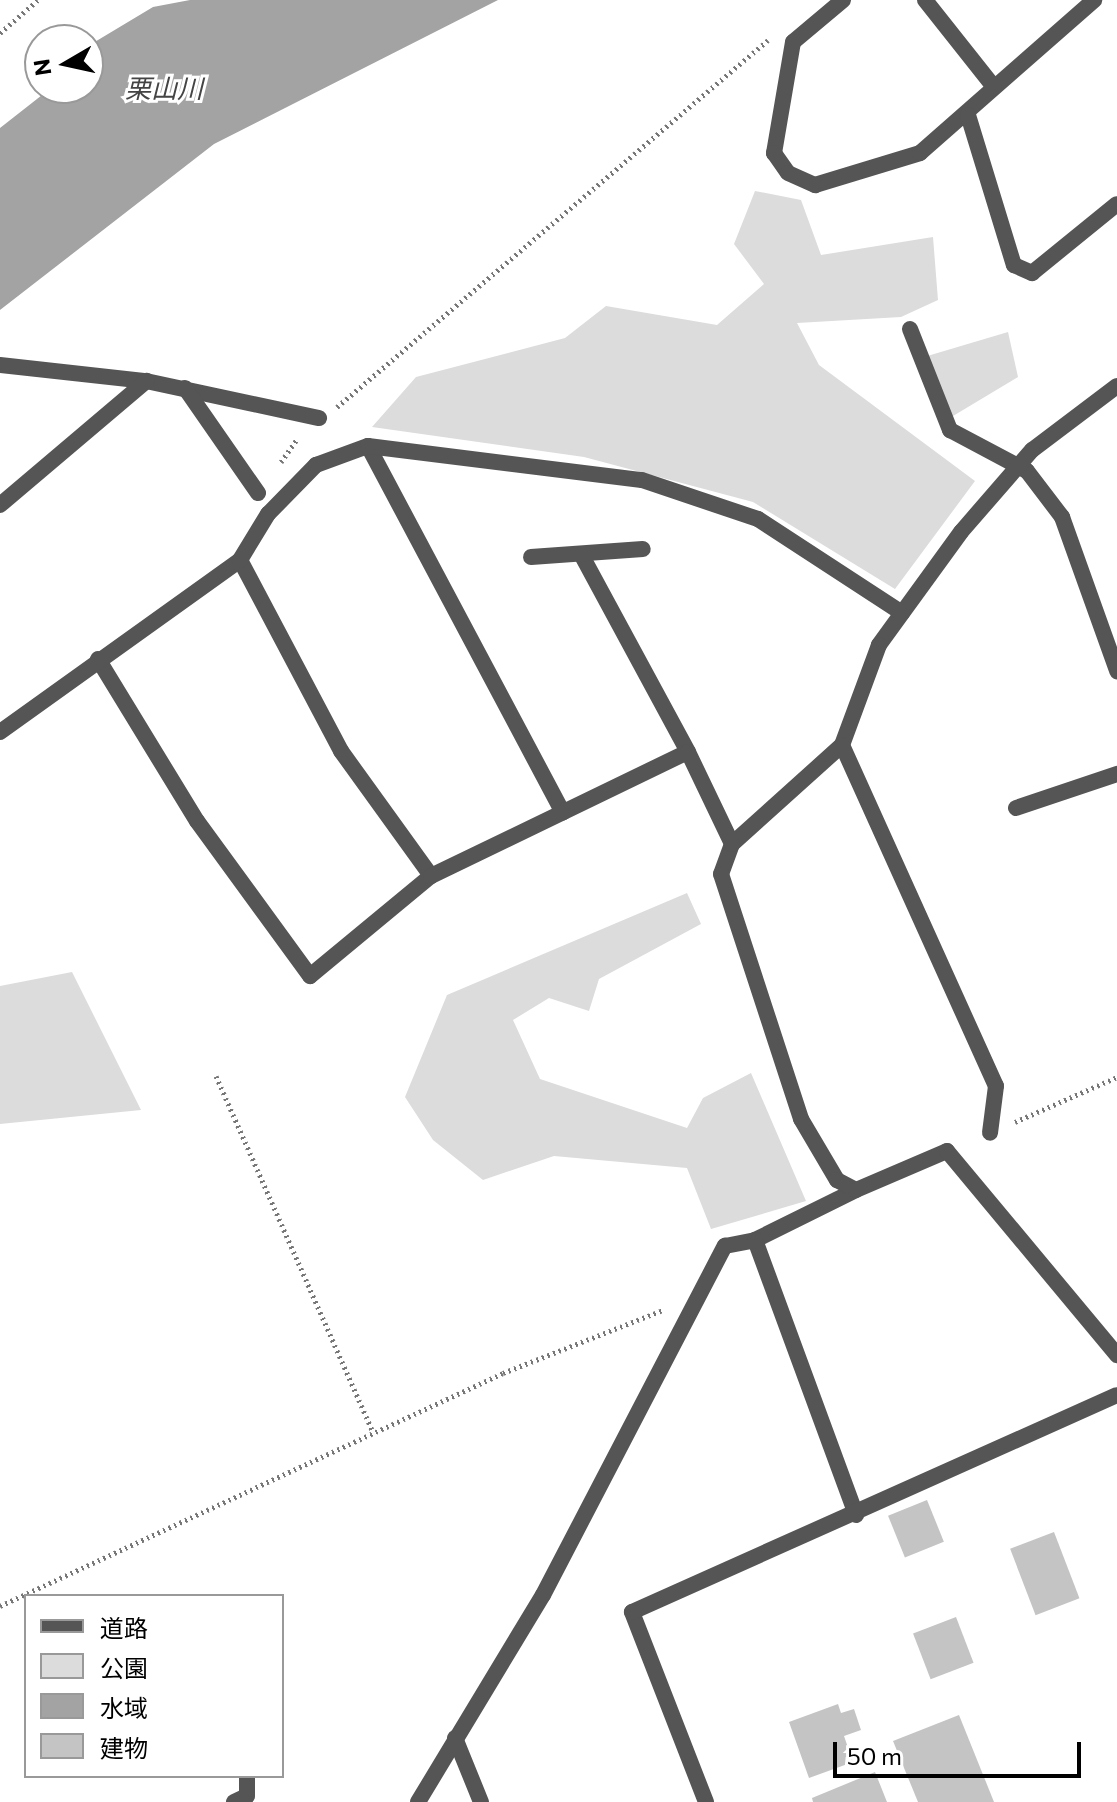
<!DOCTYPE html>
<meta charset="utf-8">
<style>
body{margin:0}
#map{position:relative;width:1117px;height:1802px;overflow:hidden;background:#fff;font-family:Commissioner,"Noto Sans JP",sans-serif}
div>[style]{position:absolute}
.green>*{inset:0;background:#dcdcdc}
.water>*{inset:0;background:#a3a3a3}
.building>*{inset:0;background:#c4c4c4;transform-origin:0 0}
.path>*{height:5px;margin-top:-2.5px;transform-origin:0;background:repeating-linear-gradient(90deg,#777 0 2px,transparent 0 6px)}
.lane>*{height:16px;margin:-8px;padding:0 8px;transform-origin:8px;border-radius:8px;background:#555}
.street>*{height:16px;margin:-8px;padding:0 8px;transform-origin:8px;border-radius:8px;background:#555}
span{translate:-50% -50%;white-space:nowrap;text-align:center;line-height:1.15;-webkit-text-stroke:6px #fff;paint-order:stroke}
.water-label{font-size:26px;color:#444;font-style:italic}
.legend{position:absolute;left:24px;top:1594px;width:260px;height:184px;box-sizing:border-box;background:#fff;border:2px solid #999;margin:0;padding:10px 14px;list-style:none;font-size:24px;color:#000}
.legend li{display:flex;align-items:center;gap:16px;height:40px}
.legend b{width:40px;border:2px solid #999}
.north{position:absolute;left:24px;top:24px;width:80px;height:80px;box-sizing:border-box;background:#fff;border:2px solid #999;border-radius:50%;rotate:261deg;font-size:22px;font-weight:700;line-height:32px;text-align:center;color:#000}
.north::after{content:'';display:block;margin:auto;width:28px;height:36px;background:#000;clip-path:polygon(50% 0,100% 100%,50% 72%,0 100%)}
.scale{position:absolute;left:833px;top:1742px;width:248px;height:36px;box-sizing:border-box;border:4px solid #000;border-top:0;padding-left:10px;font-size:24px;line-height:28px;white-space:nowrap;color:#000;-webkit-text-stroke:6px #fff;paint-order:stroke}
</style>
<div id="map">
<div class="green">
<div style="clip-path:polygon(755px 191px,801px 200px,821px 255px,933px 237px,938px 300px,901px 317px,797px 323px,819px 365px,975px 481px,895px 589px,753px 502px,584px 457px,372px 427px,416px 377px,565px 338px,606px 306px,717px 325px,764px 284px,734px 244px)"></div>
<div style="clip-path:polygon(1008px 332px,1018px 377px,948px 419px,924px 357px)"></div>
<div style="clip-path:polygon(687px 893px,701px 924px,599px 979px,589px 1011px,549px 998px,513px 1020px,540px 1079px,687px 1128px,703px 1098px,751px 1073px,806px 1201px,711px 1229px,687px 1168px,554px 1156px,483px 1180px,433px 1140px,405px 1097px,447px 995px)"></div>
<div style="clip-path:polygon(72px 972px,141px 1110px,0 1124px,0 986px)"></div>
</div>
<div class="water">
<div style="clip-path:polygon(190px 0,498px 0,214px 144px,0 310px,0 128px,51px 88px,88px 88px,88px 46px,153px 7px)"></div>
</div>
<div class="building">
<div style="left:927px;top:1500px;width:45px;height:42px;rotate:68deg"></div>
<div style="left:1054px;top:1532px;width:71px;height:47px;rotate:69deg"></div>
<div style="left:956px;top:1617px;width:49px;height:46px;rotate:69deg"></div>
<div style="clip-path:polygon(838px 1704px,841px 1713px,854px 1709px,861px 1730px,844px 1736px,853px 1762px,809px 1778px,789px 1722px)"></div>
<div style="clip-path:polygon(959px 1715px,994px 1802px,918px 1802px,893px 1741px)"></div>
<div style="clip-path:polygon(875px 1772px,887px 1802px,813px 1802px,812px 1798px)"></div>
</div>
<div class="path">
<div style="left:0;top:33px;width:50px;rotate:-41deg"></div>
<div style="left:337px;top:407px;width:566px;rotate:-40.41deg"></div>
<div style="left:281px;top:462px;width:29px;rotate:-55deg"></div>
<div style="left:216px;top:1076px;width:389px;rotate:66.2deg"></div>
<div style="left:1015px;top:1122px;width:111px;rotate:-23.8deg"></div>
<div style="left:0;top:1606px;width:554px;rotate:-24.85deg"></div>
<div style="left:503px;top:1373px;width:172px;rotate:-21.5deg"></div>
</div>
<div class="lane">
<div style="left:910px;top:329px;width:109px;rotate:68.4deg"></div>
<div style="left:950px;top:430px;width:87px;rotate:28deg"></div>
<div style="left:1027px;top:471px;width:58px;rotate:52.7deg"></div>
<div style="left:1062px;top:517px;width:164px;rotate:70.3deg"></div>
<div style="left:1016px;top:808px;width:107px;rotate:-18.6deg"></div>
<div style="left:418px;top:1802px;width:242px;rotate:-58.9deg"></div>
<div style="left:543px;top:1595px;width:394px;rotate:-62.5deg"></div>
<div style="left:725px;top:1246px;width:31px;rotate:-11deg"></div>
<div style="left:755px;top:1240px;width:113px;rotate:-26.3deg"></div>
</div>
<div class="street">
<div style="left:843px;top:0;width:65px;rotate:140deg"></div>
<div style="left:793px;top:42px;width:113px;rotate:99.7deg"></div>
<div style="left:774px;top:153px;width:24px;rotate:55deg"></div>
<div style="left:788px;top:173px;width:30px;rotate:24deg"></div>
<div style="left:815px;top:185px;width:110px;rotate:-16.9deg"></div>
<div style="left:920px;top:153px;width:232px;rotate:-41.3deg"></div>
<div style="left:925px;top:0;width:111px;rotate:51.6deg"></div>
<div style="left:968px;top:115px;width:157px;rotate:73deg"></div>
<div style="left:1014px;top:265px;width:20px;rotate:24deg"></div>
<div style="left:1032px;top:273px;width:109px;rotate:-39.1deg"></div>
<div style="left:0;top:365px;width:147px;rotate:6.3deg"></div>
<div style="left:146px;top:381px;width:177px;rotate:12.1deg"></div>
<div style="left:1117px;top:386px;width:106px;rotate:143deg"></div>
<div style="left:1032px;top:450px;width:108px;rotate:130.9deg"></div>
<div style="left:961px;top:532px;width:140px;rotate:126deg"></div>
<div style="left:879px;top:645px;width:107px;rotate:110.3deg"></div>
<div style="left:842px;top:745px;width:148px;rotate:138deg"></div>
<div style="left:732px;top:844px;width:32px;rotate:110deg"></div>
<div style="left:721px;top:874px;width:258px;rotate:71.9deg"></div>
<div style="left:801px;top:1119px;width:71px;rotate:59.5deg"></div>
<div style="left:837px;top:1180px;width:21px;rotate:28deg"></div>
<div style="left:856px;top:1190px;width:99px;rotate:-23.2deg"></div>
<div style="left:947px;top:1151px;width:266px;rotate:50.2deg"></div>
<div style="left:185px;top:388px;width:128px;rotate:55.2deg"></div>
<div style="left:368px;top:446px;width:415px;rotate:62deg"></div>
<div style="left:0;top:505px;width:192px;rotate:-40.3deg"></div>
<div style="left:581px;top:554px;width:225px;rotate:61.6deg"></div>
<div style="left:531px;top:557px;width:112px;rotate:-4.1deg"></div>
<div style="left:240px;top:560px;width:216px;rotate:62.1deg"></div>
<div style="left:341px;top:751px;width:154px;rotate:54.2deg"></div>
<div style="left:98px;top:659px;width:190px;rotate:58.6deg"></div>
<div style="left:197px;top:821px;width:192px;rotate:53.9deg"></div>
<div style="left:310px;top:976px;width:157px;rotate:-39.6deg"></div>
<div style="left:431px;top:876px;width:285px;rotate:-25.8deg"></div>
<div style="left:688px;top:752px;width:102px;rotate:64.4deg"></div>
<div style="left:0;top:732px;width:295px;rotate:-35.6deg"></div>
<div style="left:240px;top:560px;width:54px;rotate:-58.7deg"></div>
<div style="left:268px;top:514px;width:69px;rotate:-45.6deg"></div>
<div style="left:316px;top:465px;width:55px;rotate:-20.1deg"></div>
<div style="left:368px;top:446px;width:276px;rotate:7.1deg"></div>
<div style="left:642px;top:480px;width:122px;rotate:18.6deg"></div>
<div style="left:758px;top:519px;width:172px;rotate:33.1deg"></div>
<div style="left:842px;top:745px;width:374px;rotate:65.7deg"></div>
<div style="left:996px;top:1086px;width:47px;rotate:97.3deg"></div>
<div style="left:755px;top:1240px;width:293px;rotate:69.8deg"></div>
<div style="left:455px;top:1738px;width:69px;rotate:67.9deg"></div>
<div style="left:234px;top:1802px;width:14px;rotate:-25deg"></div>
<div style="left:247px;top:1796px;width:20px;rotate:-90deg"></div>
<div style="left:706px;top:1802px;width:204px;rotate:-111.3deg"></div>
<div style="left:632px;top:1612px;width:531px;rotate:-24.1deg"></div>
</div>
<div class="water-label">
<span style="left:164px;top:88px">栗山川</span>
</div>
<ul class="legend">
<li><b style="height:10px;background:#555"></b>道路</li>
<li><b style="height:22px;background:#dcdcdc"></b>公園</li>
<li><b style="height:22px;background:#a3a3a3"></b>水域</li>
<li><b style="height:22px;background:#c4c4c4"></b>建物</li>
</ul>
<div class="north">N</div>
<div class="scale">50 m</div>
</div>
